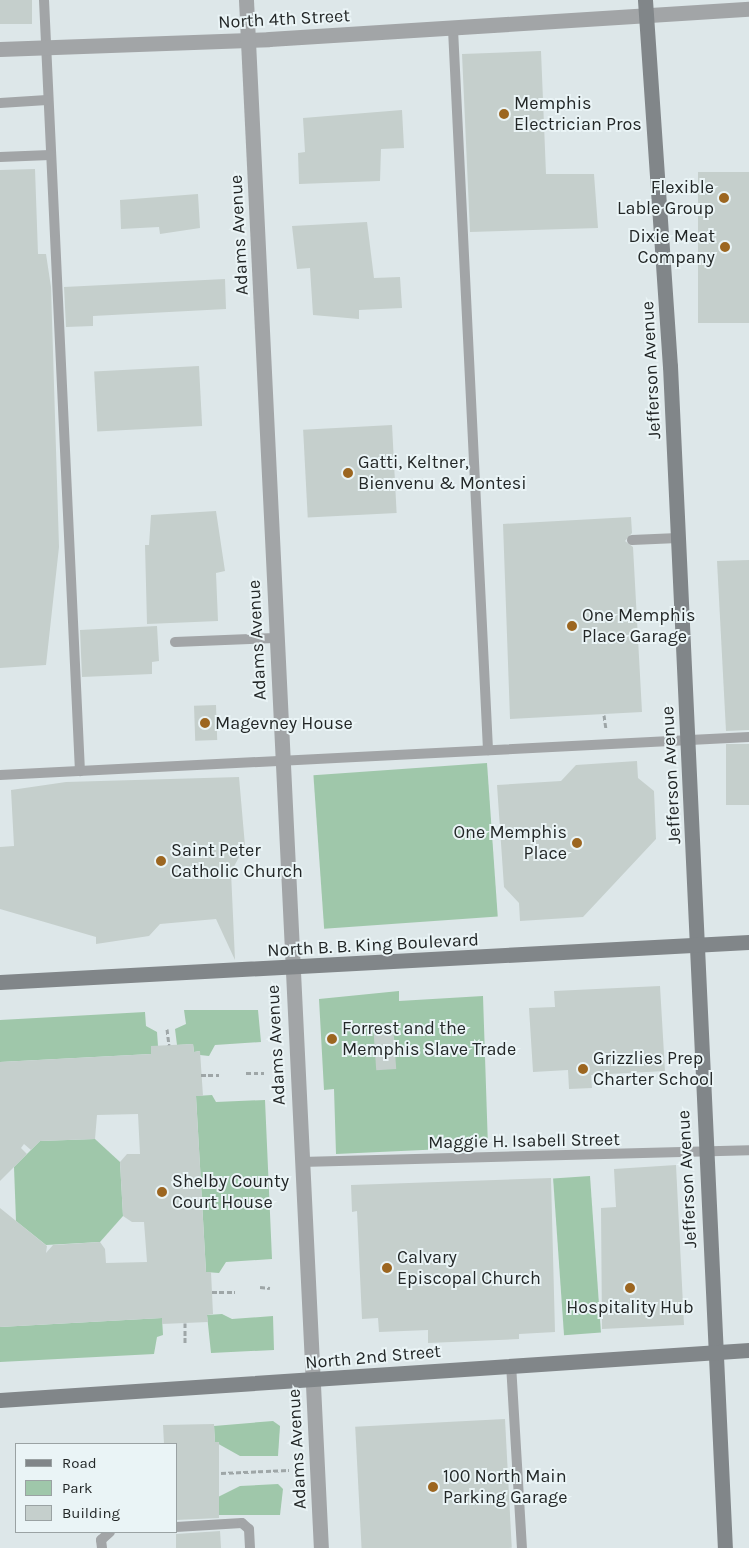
<!DOCTYPE html>
<style>
body{margin:0}
#map{position:relative;width:749px;height:1548px;overflow:hidden;background:#dde7e9;font-family:Karla,sans-serif}
div>[style]{position:absolute}
.green>*{inset:0;background:#9fc7aa;transform-origin:0 0}
.building>*{inset:0;background:#c5cfcc;transform-origin:0 0}
.path>*{height:3px;margin-top:-1.5px;transform-origin:0;background:repeating-linear-gradient(90deg,#9ea6a7 0 5px,transparent 0 7.5px)}
.service>*{height:10px;margin:-5px;padding:0 5px;transform-origin:5px;border-radius:5px;background:#a2a5a7}
.minor>*{height:15px;margin:-7.5px;padding:0 7.5px;transform-origin:7.5px;border-radius:7.5px;background:#a2a5a7}
.tertiary>*{height:15px;margin:-7.5px;padding:0 7.5px;transform-origin:7.5px;border-radius:7.5px;background:#a2a5a7}
.secondary>*{height:15px;margin:-7.5px;padding:0 7.5px;transform-origin:7.5px;border-radius:7.5px;background:#818689}
.dots>*{width:14px;height:14px;translate:-50% -50%;box-sizing:border-box;border:2px solid #eaf4f6;border-radius:50%}
span{translate:-50% -50%;white-space:nowrap;text-align:center;line-height:1.15;-webkit-text-stroke:4px #eaf4f6;paint-order:stroke}
.street-label{font-size:18px;color:#232727}
.poi-label{font-size:18px;color:#232727}
.left{translate:0 -50%;text-align:left}
.right{translate:-100% -50%;text-align:right}
.legend{position:absolute;left:15px;top:1443px;width:162px;height:90px;box-sizing:border-box;background:#eaf4f6;border:1px solid #9aa2a3;margin:0;padding:6px 9px;list-style:none;font-size:15px;color:#232727}
.legend li{display:flex;align-items:center;gap:10px;height:25px}
.legend b{width:25px;border:1px solid #9aa2a3}
</style>
<div id="map">
<div class="green">
<div style="left:487px;top:763px;width:154px;height:174px;rotate:86deg"></div>
<div style="clip-path:polygon(399px 991px,399px 1001px,483px 996px,488px 1147px,336px 1154px,334px 1089px,324px 1090px,319px 999px)"></div>
<div style="clip-path:polygon(184px 1010px,258px 1010px,261px 1042px,215px 1045px,209px 1056px,200px 1055px,200px 1051px,194px 1052px,193px 1044px,177px 1045px,175px 1029px,186px 1024px)"></div>
<div style="clip-path:polygon(145px 1012px,146px 1026px,157px 1032px,158px 1046px,151px 1046px,151px 1054px,0 1062px,0 1020px)"></div>
<div style="clip-path:polygon(212px 1095px,216px 1102px,265px 1100px,272px 1259px,226px 1262px,219px 1273px,206px 1272px,196px 1096px)"></div>
<div style="clip-path:polygon(95px 1139px,120px 1162px,123px 1216px,100px 1242px,46px 1245px,16px 1221px,14px 1167px,40px 1141px)"></div>
<div style="left:590px;top:1176px;width:157px;height:37px;rotate:86deg"></div>
<div style="clip-path:polygon(222px 1314px,232px 1319px,273px 1316px,274px 1350px,211px 1353px,207px 1315px)"></div>
<div style="clip-path:polygon(162px 1318px,163px 1335px,157px 1337px,154px 1354px,0 1362px,0 1327px)"></div>
<div style="clip-path:polygon(273px 1421px,280px 1426px,278px 1456px,240px 1456px,215px 1442px,214px 1426px)"></div>
<div style="clip-path:polygon(278px 1484px,283px 1489px,280px 1515px,219px 1515px,218px 1497px,240px 1486px)"></div>
</div>
<div class="building">
<div style="left:0;top:0;width:32px;height:24px"></div>
<div style="clip-path:polygon(541px 51px,546px 174px,594px 174px,598px 228px,470px 232px,462px 54px)"></div>
<div style="clip-path:polygon(402px 110px,404px 148px,381px 149px,380px 181px,299px 184px,298px 153px,305px 152px,303px 118px)"></div>
<div style="clip-path:polygon(35px 169px,38px 254px,46px 254px,51px 287px,59px 547px,46px 665px,0 668px,0 170px)"></div>
<div style="left:749px;top:172px;width:151px;height:51px;rotate:90deg"></div>
<div style="clip-path:polygon(198px 194px,200px 228px,160px 234px,159px 227px,121px 229px,120px 200px)"></div>
<div style="clip-path:polygon(367px 222px,374px 278px,400px 277px,402px 308px,359px 310px,359px 319px,313px 315px,310px 268px,297px 269px,292px 226px)"></div>
<div style="clip-path:polygon(225px 279px,226px 309px,93px 316px,93px 326px,66px 327px,64px 287px)"></div>
<div style="left:199px;top:366px;width:60px;height:105px;rotate:87deg"></div>
<div style="left:392px;top:425px;width:88px;height:89px;rotate:87deg"></div>
<div style="clip-path:polygon(216px 511px,225px 571px,216px 573px,218px 621px,147px 624px,145px 545px,149px 545px,151px 515px)"></div>
<div style="clip-path:polygon(631px 517px,632px 533px,625px 541px,633px 547px,642px 712px,510px 719px,503px 524px)"></div>
<div style="clip-path:polygon(749px 560px,749px 730px,726px 731px,717px 561px)"></div>
<div style="clip-path:polygon(157px 626px,159px 661px,152px 662px,152px 674px,82px 677px,80px 630px)"></div>
<div style="left:216px;top:705px;width:35px;height:22px;rotate:88deg"></div>
<div style="left:749px;top:744px;width:61px;height:23px;rotate:90deg"></div>
<div style="clip-path:polygon(637px 761px,638px 778px,654px 791px,656px 839px,583px 917px,520px 921px,519px 903px,504px 887px,497px 785px,561px 781px,576px 765px)"></div>
<div style="clip-path:polygon(239px 777px,245px 846px,231px 872px,235px 960px,216px 919px,160px 924px,149px 936px,96px 944px,96px 937px,0 909px,0 847px,14px 846px,11px 790px,66px 782px)"></div>
<div style="clip-path:polygon(660px 986px,665px 1071px,591px 1075px,592px 1088px,569px 1089px,568px 1070px,533px 1072px,529px 1008px,555px 1007px,554px 991px)"></div>
<div style="left:393px;top:1023px;width:46px;height:20px;rotate:86deg"></div>
<div style="clip-path:polygon(193px 1044px,194px 1052px,200px 1051px,203px 1096px,196px 1096px,206px 1272px,211px 1272px,213px 1314px,207px 1315px,208px 1322px,162px 1324px,162px 1318px,0 1327px,0 1208px,47px 1246px,46px 1253px,53px 1245px,100px 1242px,105px 1249px,106px 1263px,147px 1262px,144px 1222px,132px 1222px,123px 1216px,120px 1162px,127px 1154px,140px 1154px,138px 1114px,97px 1115px,95px 1139px,40px 1141px,31px 1150px,24px 1144px,21px 1148px,27px 1154px,0 1181px,0 1062px,151px 1054px,151px 1046px)"></div>
<div style="clip-path:polygon(676px 1165px,684px 1325px,602px 1329px,601px 1208px,616px 1207px,614px 1169px)"></div>
<div style="clip-path:polygon(551px 1178px,555px 1332px,519px 1334px,519px 1339px,428px 1343px,428px 1330px,379px 1332px,378px 1318px,362px 1319px,357px 1211px,352px 1212px,351px 1185px)"></div>
<div style="left:505px;top:1419px;width:129px;height:150px;rotate:87deg"></div>
<div style="clip-path:polygon(214px 1424px,215px 1442px,219px 1442px,219px 1518px,176px 1520px,176px 1444px,164px 1444px,163px 1425px)"></div>
<div style="clip-path:polygon(220px 1531px,221px 1548px,176px 1548px,176px 1534px)"></div>
</div>
<div class="path">
<div style="left:604px;top:715px;width:14px;rotate:82deg"></div>
<div style="left:167px;top:1029px;width:16px;rotate:83deg"></div>
<div style="left:246px;top:1073px;width:18px"></div>
<div style="left:201px;top:1075px;width:18px"></div>
<div style="left:260px;top:1287px;width:10px;rotate:6deg"></div>
<div style="left:212px;top:1292px;width:23px"></div>
<div style="left:185px;top:1323px;width:22px;rotate:90deg"></div>
<div style="left:221px;top:1473px;width:68px;rotate:-2.5deg"></div>
</div>
<div class="service">
<div style="left:44px;top:0;width:772px;rotate:87.33deg"></div>
<div style="left:453px;top:29px;width:722px;rotate:87.22deg"></div>
<div style="left:0;top:103px;width:47px;rotate:-3.7deg"></div>
<div style="left:0;top:157px;width:50px;rotate:-2.3deg"></div>
<div style="left:632px;top:540px;width:46px;rotate:-2.5deg"></div>
<div style="left:175px;top:642px;width:101px;rotate:-2.3deg"></div>
<div style="left:0;top:775px;width:750px;rotate:-2.9deg"></div>
<div style="left:301px;top:1162px;width:448px;rotate:-1.5deg"></div>
<div style="left:511px;top:1364px;width:184px;rotate:86.6deg"></div>
<div style="left:176px;top:1527px;width:66px;rotate:-3.5deg"></div>
<div style="left:242px;top:1523px;width:9px;rotate:41deg"></div>
<div style="left:249px;top:1529px;width:19px;rotate:87deg"></div>
<div style="left:102px;top:1548px;width:8px;rotate:-97deg"></div>
<div style="left:101px;top:1540px;width:12px;rotate:-42deg"></div>
</div>
<div class="minor">
<div style="left:0;top:49px;width:269px;rotate:-2.1deg"></div>
<div style="left:269px;top:39px;width:481px;rotate:-3.6deg"></div>
</div>
<div class="tertiary">
<div style="left:246px;top:0;width:1550px;rotate:87.23deg"></div>
</div>
<div class="secondary">
<div style="left:645px;top:0;width:367px;rotate:86.1deg"></div>
<div style="left:670px;top:366px;width:1183px;rotate:87.34deg"></div>
<div style="left:0;top:982px;width:750px;rotate:-3.06deg"></div>
<div style="left:0;top:1400px;width:751px;rotate:-3.82deg"></div>
</div>
<div class="dots">
<div style="left:504px;top:114px;background:#9c6620"></div>
<div style="left:724px;top:198px;background:#9c6620"></div>
<div style="left:725px;top:247px;background:#9c6620"></div>
<div style="left:348px;top:473px;background:#9c6620"></div>
<div style="left:572px;top:626px;background:#9c6620"></div>
<div style="left:205px;top:723px;background:#9c6620"></div>
<div style="left:577px;top:843px;background:#9c6620"></div>
<div style="left:161px;top:861px;background:#9c6620"></div>
<div style="left:332px;top:1039px;background:#9c6620"></div>
<div style="left:583px;top:1069px;background:#9c6620"></div>
<div style="left:162px;top:1192px;background:#9c6620"></div>
<div style="left:387px;top:1268px;background:#9c6620"></div>
<div style="left:630px;top:1288px;background:#9c6620"></div>
<div style="left:433px;top:1487px;background:#9c6620"></div>
</div>
<div class="street-label">
<span style="left:284px;top:19px;rotate:-3deg">North 4th Street</span>
<span style="left:239px;top:235px;rotate:-93deg">Adams Avenue</span>
<span style="left:651px;top:370px;rotate:-93deg">Jefferson Avenue</span>
<span style="left:257px;top:640px;rotate:-93deg">Adams Avenue</span>
<span style="left:671px;top:775px;rotate:-93deg">Jefferson Avenue</span>
<span style="left:373px;top:945px;rotate:-3deg">North B. B. King Boulevard</span>
<span style="left:276px;top:1045px;rotate:-93deg">Adams Avenue</span>
<span style="left:524px;top:1141px;rotate:-1deg">Maggie H. Isabell Street</span>
<span style="left:687px;top:1179px;rotate:-93deg">Jefferson Avenue</span>
<span style="left:373px;top:1357px;rotate:-5deg">North 2nd Street</span>
<span style="left:297px;top:1449px;rotate:-93deg">Adams Avenue</span>
</div>
<div class="poi-label">
<span class="left" style="left:514px;top:114px">Memphis<br>Electrician Pros</span>
<span class="right" style="left:714px;top:198px">Flexible<br>Lable Group</span>
<span class="right" style="left:715px;top:247px">Dixie Meat<br>Company</span>
<span class="left" style="left:358px;top:473px">Gatti, Keltner,<br>Bienvenu &amp; Montesi</span>
<span class="left" style="left:582px;top:626px">One Memphis<br>Place Garage</span>
<span class="left" style="left:215px;top:723px">Magevney House</span>
<span class="right" style="left:567px;top:843px">One Memphis<br>Place</span>
<span class="left" style="left:171px;top:861px">Saint Peter<br>Catholic Church</span>
<span class="left" style="left:342px;top:1039px">Forrest and the<br>Memphis Slave Trade</span>
<span class="left" style="left:593px;top:1069px">Grizzlies Prep<br>Charter School</span>
<span class="left" style="left:172px;top:1192px">Shelby County<br>Court House</span>
<span class="left" style="left:397px;top:1268px">Calvary<br>Episcopal Church</span>
<span style="left:630px;top:1307px">Hospitality Hub</span>
<span class="left" style="left:443px;top:1487px">100 North Main<br>Parking Garage</span>
</div>
<ul class="legend">
<li><b style="height:6px;background:#818689"></b>Road</li>
<li><b style="height:14px;background:#9fc7aa"></b>Park</li>
<li><b style="height:14px;background:#c5cfcc"></b>Building</li>
</ul>
</div>
